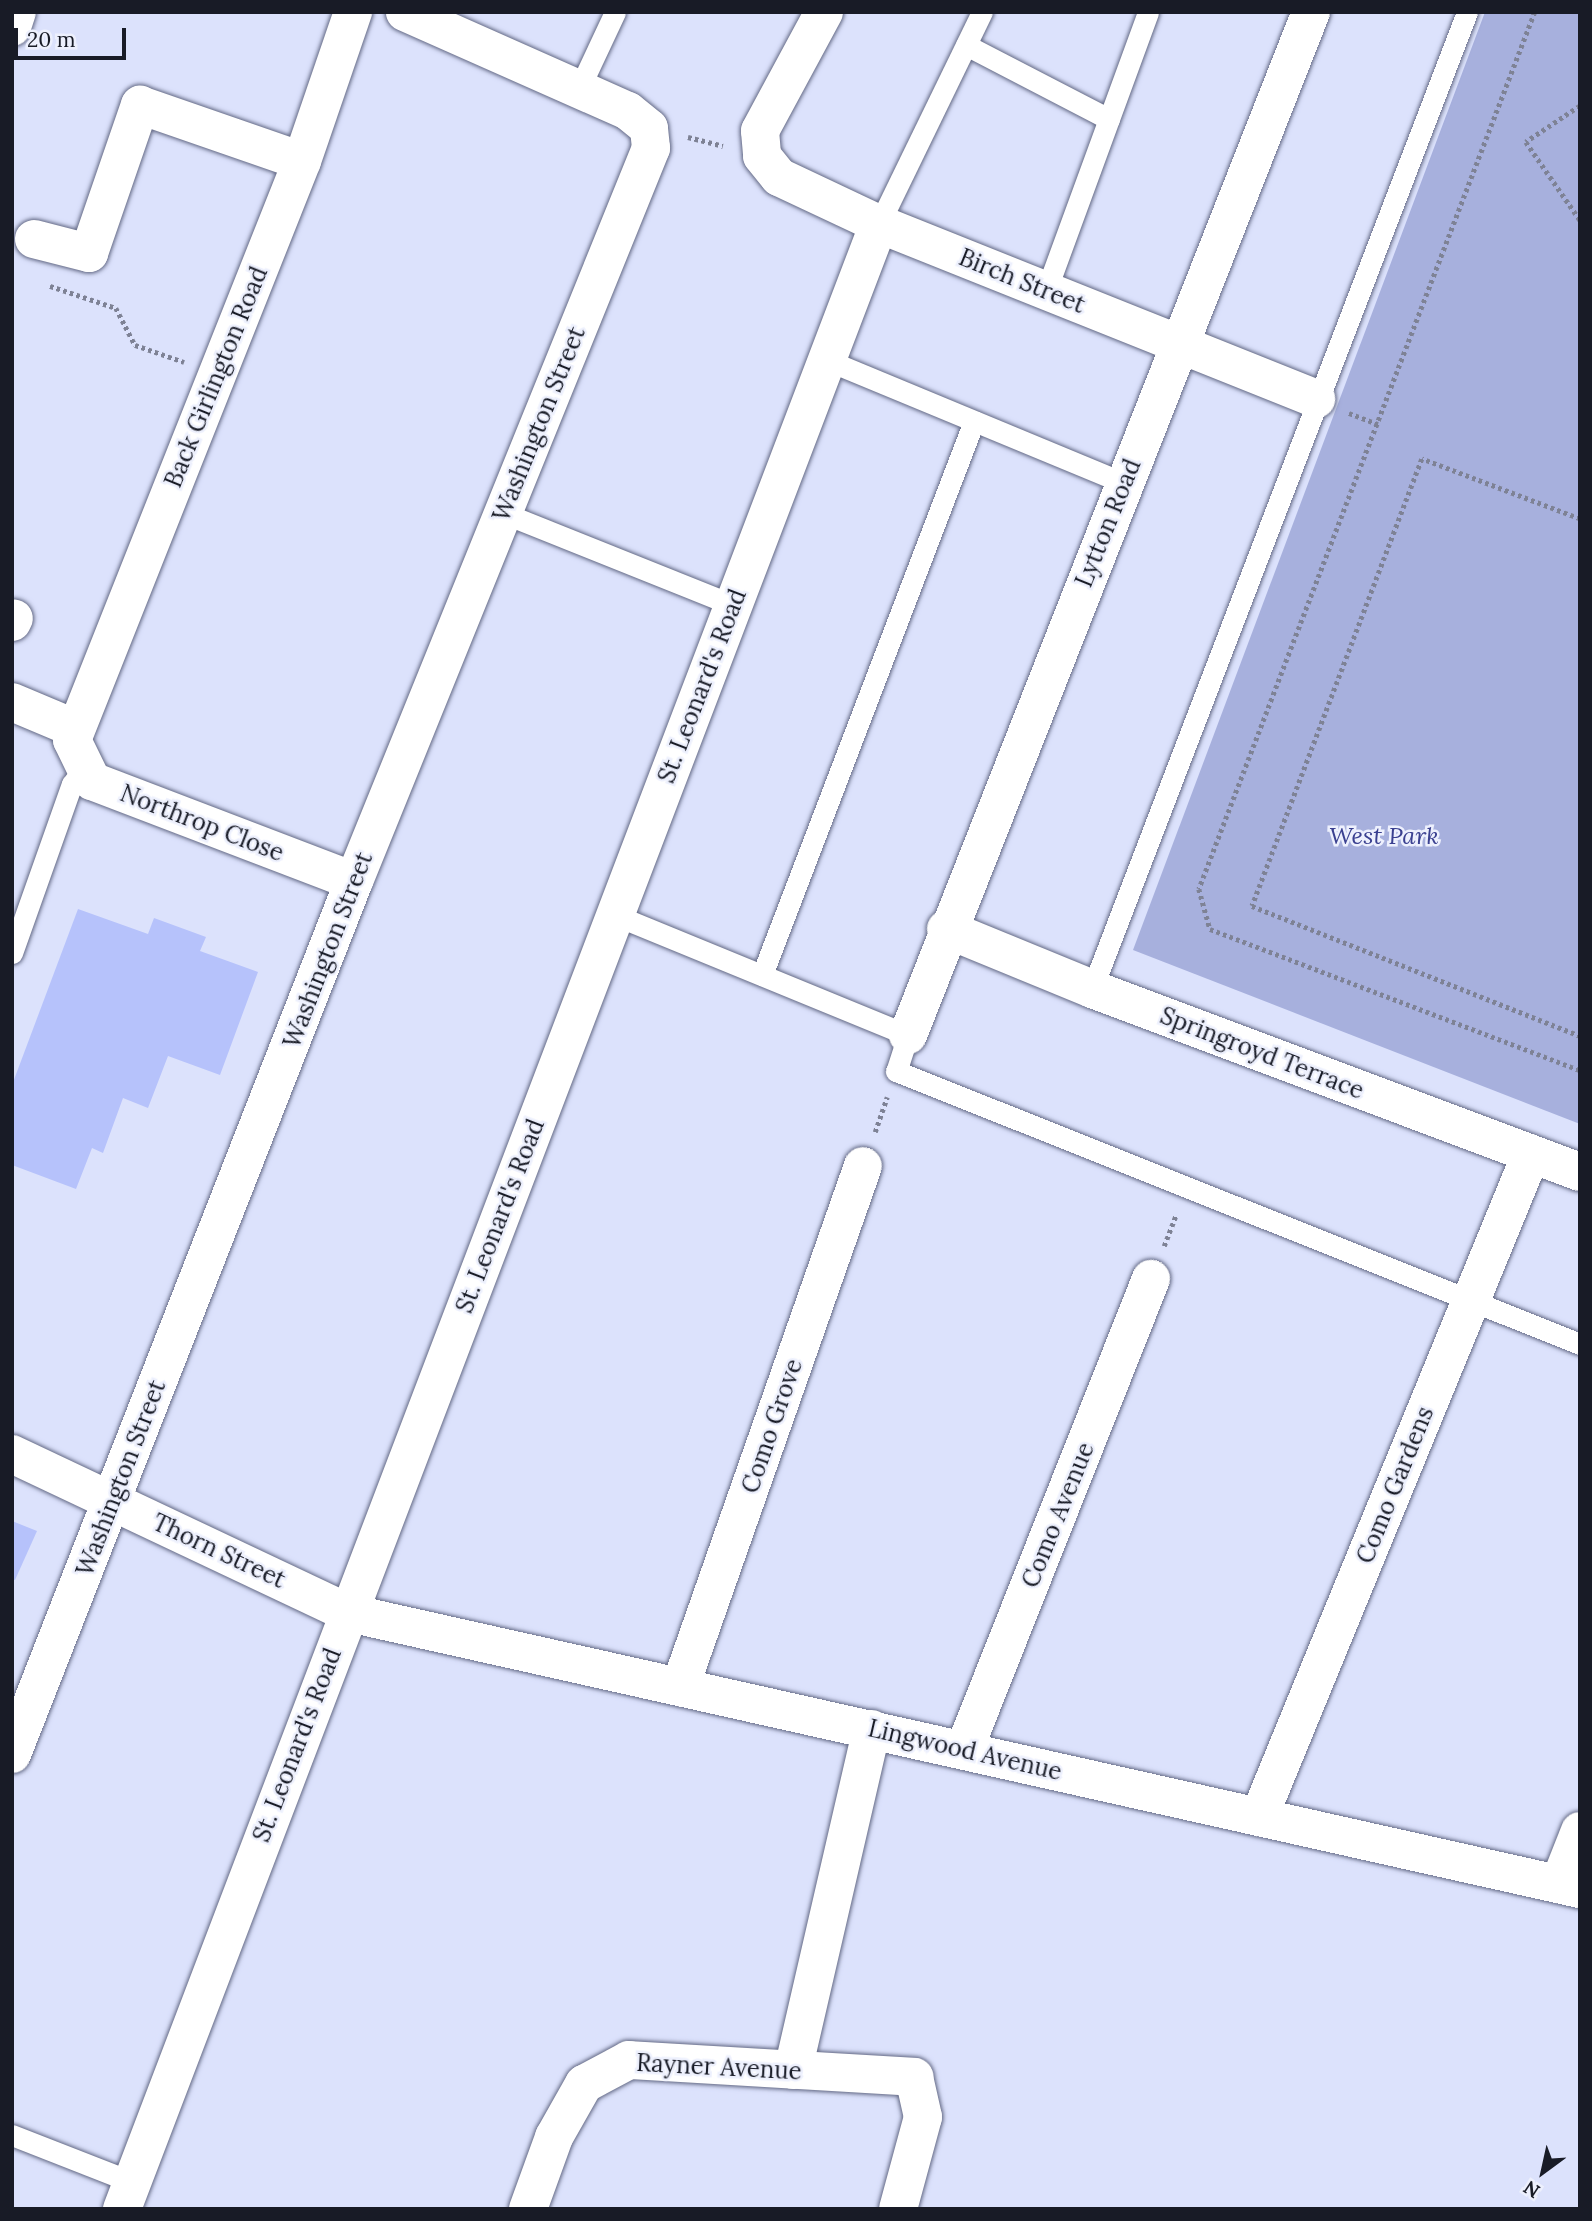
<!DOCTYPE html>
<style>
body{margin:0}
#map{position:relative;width:1592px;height:2221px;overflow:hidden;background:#dce2fc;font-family:Lora,serif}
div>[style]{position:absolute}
.green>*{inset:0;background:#a7b0dd}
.building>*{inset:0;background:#b6c2fb}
.path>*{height:4.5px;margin-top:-2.25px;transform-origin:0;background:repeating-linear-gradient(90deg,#7e8295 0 3.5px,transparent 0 7px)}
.roads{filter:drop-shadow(0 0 2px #636985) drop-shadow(0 0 2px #636985)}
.service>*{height:21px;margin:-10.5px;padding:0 10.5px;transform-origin:10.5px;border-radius:10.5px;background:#fff}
.minor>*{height:38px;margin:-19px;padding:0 19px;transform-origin:19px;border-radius:19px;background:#fff}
span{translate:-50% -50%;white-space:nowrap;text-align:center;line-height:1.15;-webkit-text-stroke:5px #edf0fd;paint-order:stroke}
.street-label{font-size:24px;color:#181b26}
.park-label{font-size:24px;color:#3a4090;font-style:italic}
.frame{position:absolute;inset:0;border:14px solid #181b26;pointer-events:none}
.north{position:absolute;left:1508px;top:2137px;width:70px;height:70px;-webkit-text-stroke:5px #edf0fd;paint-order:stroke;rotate:213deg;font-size:19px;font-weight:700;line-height:28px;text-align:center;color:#181b26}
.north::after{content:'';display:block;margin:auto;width:24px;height:32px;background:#181b26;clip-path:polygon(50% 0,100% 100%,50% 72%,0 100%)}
.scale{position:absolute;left:14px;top:28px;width:112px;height:32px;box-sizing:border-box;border:4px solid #181b26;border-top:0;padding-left:9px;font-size:21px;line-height:24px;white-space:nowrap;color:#181b26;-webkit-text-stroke:5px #edf0fd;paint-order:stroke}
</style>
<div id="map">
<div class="green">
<div style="clip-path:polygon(1485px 12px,1580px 12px,1580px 1124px,1133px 950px)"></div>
</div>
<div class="building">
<div style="clip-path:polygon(78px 909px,148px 934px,154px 918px,206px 937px,200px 951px,258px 972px,220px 1075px,168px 1056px,148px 1108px,123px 1098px,103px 1153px,92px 1148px,76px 1189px,12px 1165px,12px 1085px)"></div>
<div style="clip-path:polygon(12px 1521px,37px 1531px,15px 1580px,12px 1579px)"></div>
</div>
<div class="path">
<div style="left:1535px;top:12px;width:939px;rotate:110.96deg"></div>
<div style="left:1199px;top:889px;width:41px;rotate:74.6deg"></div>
<div style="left:1210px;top:929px;width:396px;rotate:20.9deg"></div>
<div style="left:1580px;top:106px;width:65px;rotate:146.3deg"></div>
<div style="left:1526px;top:142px;width:95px;rotate:55.3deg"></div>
<div style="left:688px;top:137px;width:36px;rotate:14deg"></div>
<div style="left:50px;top:286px;width:70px;rotate:18.4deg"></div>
<div style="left:116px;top:308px;width:42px;rotate:62.8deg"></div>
<div style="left:135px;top:345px;width:52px;rotate:19.1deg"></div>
<div style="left:1349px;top:413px;width:31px;rotate:21deg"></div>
<div style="left:1580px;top:519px;width:169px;rotate:-159.2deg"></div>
<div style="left:1422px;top:459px;width:478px;rotate:110.8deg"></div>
<div style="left:1252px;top:906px;width:353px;rotate:21.6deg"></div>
<div style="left:875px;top:1132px;width:37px;rotate:-71deg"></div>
<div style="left:1164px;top:1246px;width:33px;rotate:-69deg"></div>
</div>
<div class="roads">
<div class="service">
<div style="left:966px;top:45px;width:161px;rotate:27.4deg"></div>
<div style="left:579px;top:89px;width:85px;rotate:-64.9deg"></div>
<div style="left:879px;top:224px;width:236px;rotate:-64.1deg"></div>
<div style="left:1046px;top:291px;width:297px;rotate:-69.9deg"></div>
<div style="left:827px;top:360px;width:321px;rotate:22.5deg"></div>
<div style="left:503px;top:513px;width:248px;rotate:21.8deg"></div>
<div style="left:615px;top:915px;width:317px;rotate:22.3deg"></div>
<div style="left:908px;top:1035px;width:38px;rotate:108deg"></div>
<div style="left:896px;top:1071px;width:736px;rotate:21.76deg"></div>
<div style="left:12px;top:953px;width:179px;rotate:-70.5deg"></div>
<div style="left:72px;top:784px;width:21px;rotate:-53deg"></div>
<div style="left:762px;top:975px;width:593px;rotate:-69.06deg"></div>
<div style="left:1092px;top:989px;width:1046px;rotate:-69deg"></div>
<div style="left:12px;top:2135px;width:129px;rotate:21.4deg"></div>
</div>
<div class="minor">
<div style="left:353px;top:12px;width:157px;rotate:108.9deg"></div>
<div style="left:302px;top:161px;width:623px;rotate:111.66deg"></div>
<div style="left:72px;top:740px;width:46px;rotate:64deg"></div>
<div style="left:92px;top:781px;width:280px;rotate:20.9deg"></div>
<div style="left:824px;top:12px;width:135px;rotate:118.3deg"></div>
<div style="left:760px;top:131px;width:25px;rotate:85deg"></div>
<div style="left:762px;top:156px;width:27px;rotate:51deg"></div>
<div style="left:779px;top:177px;width:110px;rotate:25.2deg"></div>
<div style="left:879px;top:224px;width:471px;rotate:21.8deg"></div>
<div style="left:12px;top:27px;width:16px;rotate:-72deg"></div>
<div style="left:34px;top:239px;width:57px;rotate:14.3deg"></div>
<div style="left:89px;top:253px;width:157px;rotate:-71deg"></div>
<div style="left:140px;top:105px;width:171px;rotate:19.1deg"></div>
<div style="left:12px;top:622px;width:4px;rotate:-63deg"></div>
<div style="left:12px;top:702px;width:69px;rotate:22.9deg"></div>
<div style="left:946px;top:929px;width:158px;rotate:22.3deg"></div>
<div style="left:1092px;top:989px;width:521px;rotate:20.56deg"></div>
<div style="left:908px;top:1035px;width:1100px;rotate:-68.5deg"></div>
<div style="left:12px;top:1454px;width:373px;rotate:25.3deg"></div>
<div style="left:349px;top:1613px;width:1262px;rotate:12.64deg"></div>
<div style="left:680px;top:1687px;width:552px;rotate:-70.65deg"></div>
<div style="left:964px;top:1750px;width:507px;rotate:-68.35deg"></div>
<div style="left:12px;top:1754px;width:938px;rotate:-68.61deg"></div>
<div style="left:354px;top:881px;width:791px;rotate:-67.94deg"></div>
<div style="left:651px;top:148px;width:20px;rotate:-96deg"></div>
<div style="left:649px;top:128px;width:27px;rotate:-141deg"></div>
<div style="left:628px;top:111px;width:244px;rotate:-156.1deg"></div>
<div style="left:1259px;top:1817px;width:717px;rotate:-67.69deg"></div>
<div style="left:1559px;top:1884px;width:57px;rotate:-68.4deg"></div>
<div style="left:793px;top:2070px;width:350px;rotate:-77deg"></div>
<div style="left:122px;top:2209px;width:2124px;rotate:-69.13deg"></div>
<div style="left:528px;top:2209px;width:77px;rotate:-70.1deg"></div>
<div style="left:554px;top:2137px;width:61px;rotate:-60.5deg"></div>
<div style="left:584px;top:2084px;width:51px;rotate:-28.1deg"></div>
<div style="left:629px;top:2060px;width:286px;rotate:3.4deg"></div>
<div style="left:914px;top:2077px;width:41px;rotate:77.3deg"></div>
<div style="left:923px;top:2117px;width:95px;rotate:105.2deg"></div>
</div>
</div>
<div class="street-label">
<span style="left:1022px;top:281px;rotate:22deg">Birch Street</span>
<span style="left:216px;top:377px;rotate:-68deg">Back Girlington Road</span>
<span style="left:539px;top:424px;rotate:-68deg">Washington Street</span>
<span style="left:1108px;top:523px;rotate:-68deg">Lytton Road</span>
<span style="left:702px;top:686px;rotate:-69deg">St. Leonard's Road</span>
<span style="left:202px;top:823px;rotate:21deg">Northrop Close</span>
<span style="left:328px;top:950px;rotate:-69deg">Washington Street</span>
<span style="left:1262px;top:1053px;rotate:21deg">Springroyd Terrace</span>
<span style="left:500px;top:1216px;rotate:-69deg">St. Leonard's Road</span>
<span style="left:772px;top:1426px;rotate:-71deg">Como Grove</span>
<span style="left:121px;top:1478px;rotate:-69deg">Washington Street</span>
<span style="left:1395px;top:1485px;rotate:-68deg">Como Gardens</span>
<span style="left:1058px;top:1515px;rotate:-68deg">Como Avenue</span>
<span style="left:219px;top:1551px;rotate:25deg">Thorn Street</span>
<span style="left:297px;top:1745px;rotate:-69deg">St. Leonard's Road</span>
<span style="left:965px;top:1750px;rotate:13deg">Lingwood Avenue</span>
<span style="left:719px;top:2067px;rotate:3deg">Rayner Avenue</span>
</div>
<div class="park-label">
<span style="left:1384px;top:836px">West Park</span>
</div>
<div class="frame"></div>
<div class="north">N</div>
<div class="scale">20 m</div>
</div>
